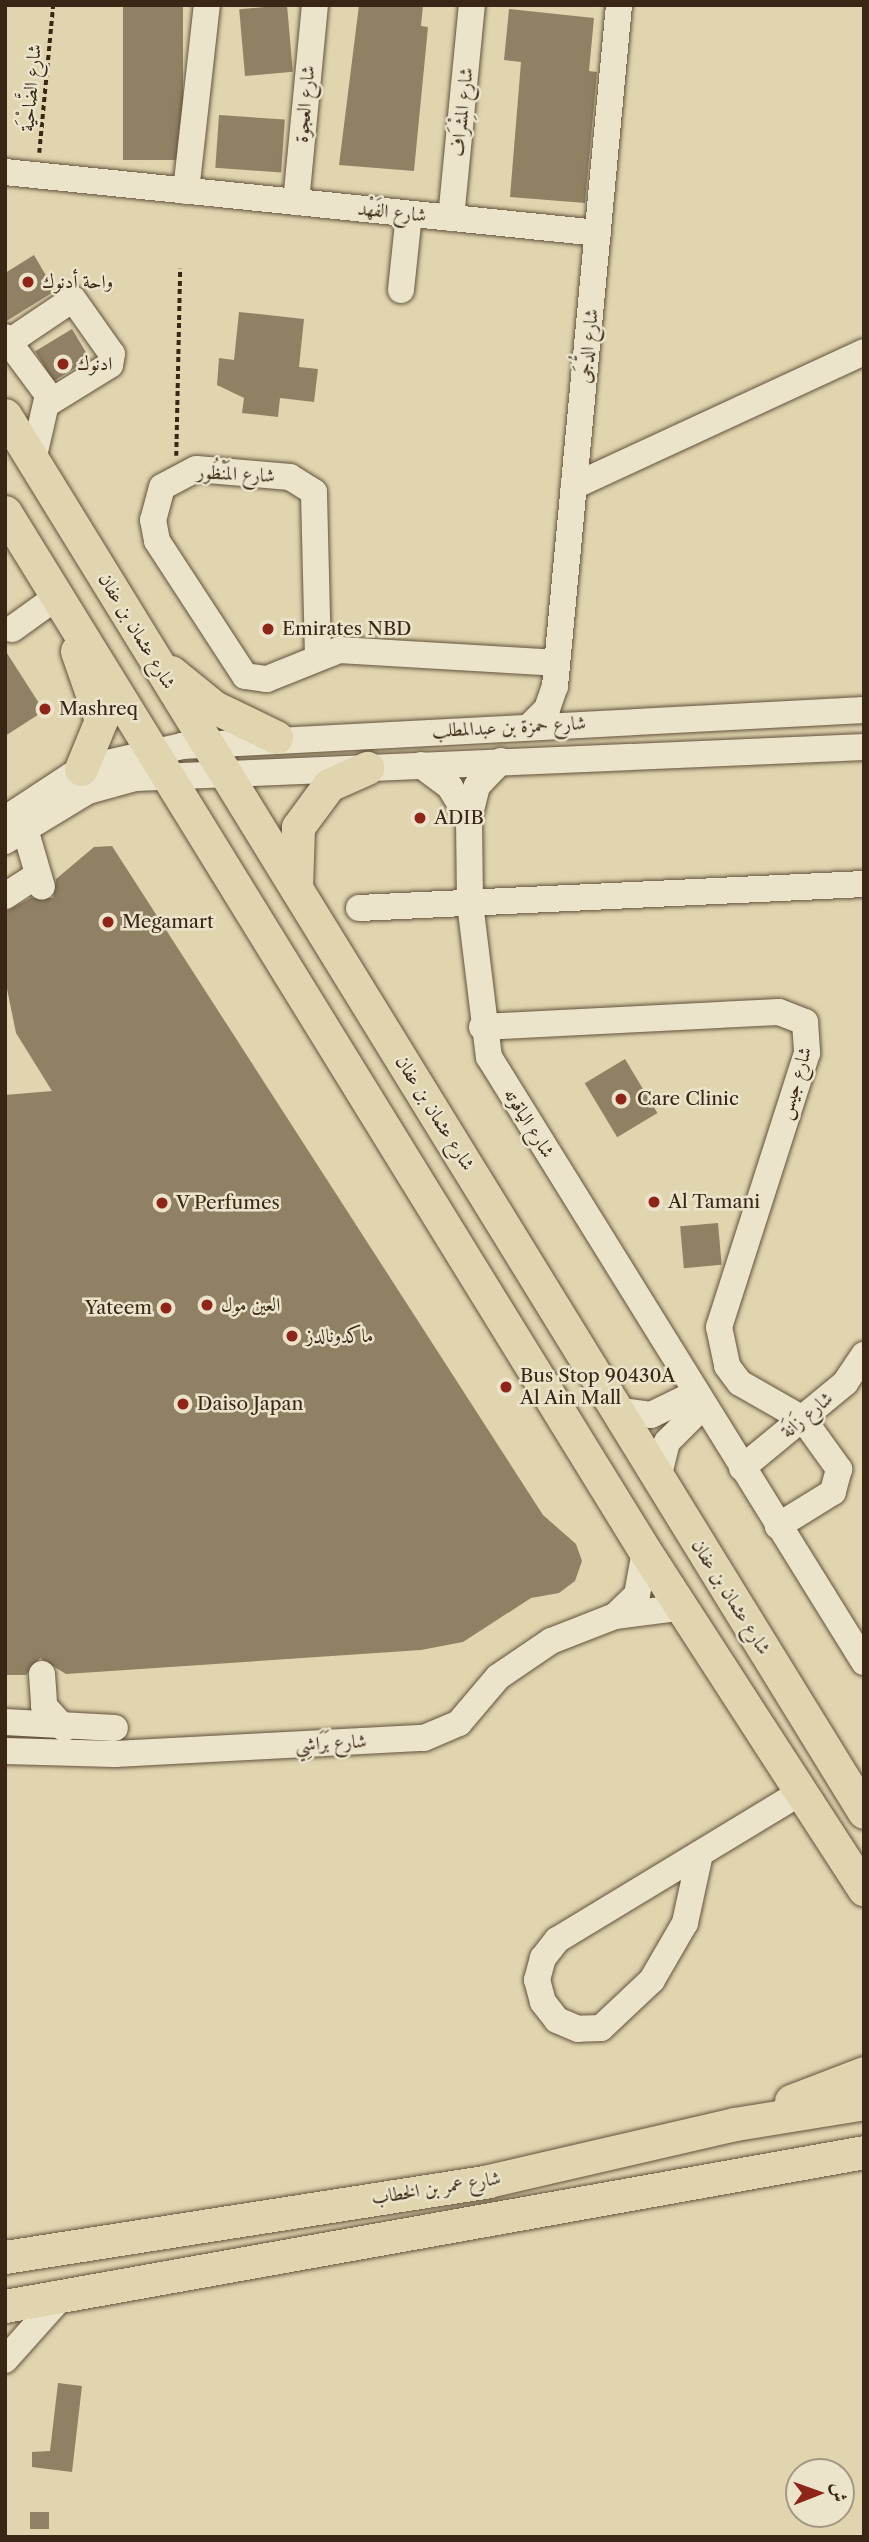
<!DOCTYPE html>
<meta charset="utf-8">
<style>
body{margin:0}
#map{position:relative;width:869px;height:2542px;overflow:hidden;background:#e0d5af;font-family:"Libre Caslon Text",Amiri,serif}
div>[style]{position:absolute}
.building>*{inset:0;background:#908165;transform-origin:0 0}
.path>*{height:3.5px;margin-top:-1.75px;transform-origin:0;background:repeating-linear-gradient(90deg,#392615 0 5px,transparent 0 8.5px)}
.roads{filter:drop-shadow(0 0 2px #63523c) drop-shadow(0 0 2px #63523c)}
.minor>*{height:26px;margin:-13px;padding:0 13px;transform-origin:13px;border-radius:13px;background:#ebe4cb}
.major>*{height:33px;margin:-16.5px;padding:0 16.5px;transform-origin:16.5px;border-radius:16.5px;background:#e0d5af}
.dots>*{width:19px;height:19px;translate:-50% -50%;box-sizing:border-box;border:4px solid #ebe4cb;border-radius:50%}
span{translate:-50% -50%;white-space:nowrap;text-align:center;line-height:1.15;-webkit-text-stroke:5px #ebe4cb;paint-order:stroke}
.street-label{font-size:19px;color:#392615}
.poi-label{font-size:19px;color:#392615}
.left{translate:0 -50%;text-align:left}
.right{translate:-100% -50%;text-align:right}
.frame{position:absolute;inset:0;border:7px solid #392615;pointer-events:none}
.north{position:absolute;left:785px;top:2458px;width:70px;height:70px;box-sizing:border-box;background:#ebe4cb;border:2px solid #a49882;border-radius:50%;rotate:89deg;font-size:19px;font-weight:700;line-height:28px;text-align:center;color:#392615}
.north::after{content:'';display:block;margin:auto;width:24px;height:32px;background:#8f2418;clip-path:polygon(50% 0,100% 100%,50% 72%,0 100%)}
</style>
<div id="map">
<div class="building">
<div style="left:123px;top:5px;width:60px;height:155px"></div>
<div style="left:287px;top:5px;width:67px;height:48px;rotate:85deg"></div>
<div style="clip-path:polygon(359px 5px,423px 5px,421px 26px,428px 27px,414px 171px,339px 165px)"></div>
<div style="clip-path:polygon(509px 9px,594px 18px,589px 71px,597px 72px,585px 203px,510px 197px,521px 62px,504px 60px)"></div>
<div style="left:219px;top:115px;width:66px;height:53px;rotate:4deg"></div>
<div style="clip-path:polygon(34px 255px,55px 291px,5px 322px,5px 273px)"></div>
<div style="clip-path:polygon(239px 312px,304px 319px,299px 367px,318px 369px,314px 402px,280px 398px,278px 417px,242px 413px,244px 398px,217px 385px,219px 358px,234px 360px)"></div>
<div style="left:72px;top:329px;width:35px;height:43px;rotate:59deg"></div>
<div style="clip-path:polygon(5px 650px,44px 711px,5px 736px)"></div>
<div style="clip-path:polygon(112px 846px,543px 1515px,576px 1544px,582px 1561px,575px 1581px,559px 1593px,531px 1598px,463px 1642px,421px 1650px,66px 1674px,40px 1658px,26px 1675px,5px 1675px,5px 1095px,52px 1091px,16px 1033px,5px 979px,5px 912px,31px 898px,53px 898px,56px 879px,94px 847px)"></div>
<div style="left:625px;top:1059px;width:63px;height:47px;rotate:59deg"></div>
<div style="left:718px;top:1223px;width:42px;height:38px;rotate:85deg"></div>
<div style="clip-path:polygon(58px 2383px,82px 2386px,72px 2472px,32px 2467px,32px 2452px,50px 2451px)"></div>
<div style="left:30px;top:2512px;width:19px;height:17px"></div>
</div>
<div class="path">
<div style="left:39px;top:153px;width:149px;rotate:-84.6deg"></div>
<div style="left:176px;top:456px;width:187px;rotate:-88.8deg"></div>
</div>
<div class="roads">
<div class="minor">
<div style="left:5px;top:172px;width:596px;rotate:5.87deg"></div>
<div style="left:186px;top:191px;width:187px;rotate:-83.6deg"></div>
<div style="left:296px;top:202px;width:198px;rotate:-84.5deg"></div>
<div style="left:451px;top:218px;width:214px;rotate:-84.4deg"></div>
<div style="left:401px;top:290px;width:76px;rotate:-84deg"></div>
<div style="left:5px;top:337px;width:72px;rotate:53.4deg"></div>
<div style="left:48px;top:395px;width:67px;rotate:103deg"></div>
<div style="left:12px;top:340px;width:73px;rotate:-33.9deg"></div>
<div style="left:73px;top:299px;width:67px;rotate:54.7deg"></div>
<div style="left:112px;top:354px;width:11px;rotate:100deg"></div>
<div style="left:110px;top:365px;width:70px;rotate:148.3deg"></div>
<div style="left:574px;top:486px;width:319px;rotate:-24.8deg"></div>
<div style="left:12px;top:629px;width:57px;rotate:-35.7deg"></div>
<div style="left:318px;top:657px;width:165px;rotate:-91.4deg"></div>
<div style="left:314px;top:492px;width:28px;rotate:-148deg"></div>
<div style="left:290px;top:477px;width:94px;rotate:-175.1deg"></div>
<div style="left:196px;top:469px;width:38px;rotate:152deg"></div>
<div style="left:162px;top:487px;width:34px;rotate:105deg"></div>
<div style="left:153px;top:520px;width:21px;rotate:79deg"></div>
<div style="left:157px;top:541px;width:161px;rotate:56.9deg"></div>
<div style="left:245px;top:676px;width:22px;rotate:8deg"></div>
<div style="left:267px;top:679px;width:78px;rotate:-21.9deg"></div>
<div style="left:339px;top:650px;width:216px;rotate:3.4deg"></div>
<div style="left:530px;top:726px;width:24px;rotate:-45deg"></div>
<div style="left:547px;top:709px;width:24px;rotate:-71deg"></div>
<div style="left:555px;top:686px;width:684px;rotate:-84.63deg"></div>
<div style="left:501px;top:761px;width:35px;rotate:134deg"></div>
<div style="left:477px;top:786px;width:34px;rotate:104deg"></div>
<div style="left:469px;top:819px;width:84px;rotate:89.3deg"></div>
<div style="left:470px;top:903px;width:155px;rotate:83deg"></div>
<div style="left:489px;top:1057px;width:712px;rotate:58.21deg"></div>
<div style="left:421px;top:765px;width:36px;rotate:37deg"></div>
<div style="left:450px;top:787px;width:37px;rotate:59deg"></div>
<div style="left:5px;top:819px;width:91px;rotate:-33.3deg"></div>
<div style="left:81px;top:769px;width:104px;rotate:-12.8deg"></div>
<div style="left:182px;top:746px;width:683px;rotate:-3.02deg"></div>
<div style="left:25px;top:829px;width:60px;rotate:73.7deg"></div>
<div style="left:5px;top:841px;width:97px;rotate:-31.1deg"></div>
<div style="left:88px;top:791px;width:49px;rotate:-15.5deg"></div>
<div style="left:135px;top:778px;width:730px;rotate:-2.43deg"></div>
<div style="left:5px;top:896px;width:38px;rotate:-33deg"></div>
<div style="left:359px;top:908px;width:506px;rotate:-2.72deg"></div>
<div style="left:482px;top:1027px;width:297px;rotate:-2.9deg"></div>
<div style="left:779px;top:1012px;width:28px;rotate:21deg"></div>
<div style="left:805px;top:1022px;width:31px;rotate:86deg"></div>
<div style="left:807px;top:1053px;width:288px;rotate:107.8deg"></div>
<div style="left:719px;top:1327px;width:40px;rotate:78deg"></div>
<div style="left:727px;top:1366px;width:21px;rotate:53deg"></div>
<div style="left:740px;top:1383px;width:73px;rotate:29.7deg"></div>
<div style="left:803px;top:1419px;width:62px;rotate:54.2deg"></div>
<div style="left:839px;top:1469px;width:24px;rotate:105deg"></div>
<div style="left:833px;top:1492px;width:65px;rotate:148.3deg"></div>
<div style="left:616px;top:1410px;width:35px;rotate:8deg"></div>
<div style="left:651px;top:1415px;width:48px;rotate:-26deg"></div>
<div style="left:742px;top:1468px;width:134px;rotate:-39.5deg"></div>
<div style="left:845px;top:1383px;width:34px;rotate:-56deg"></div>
<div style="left:658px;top:1478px;width:37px;rotate:-76deg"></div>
<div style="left:667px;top:1442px;width:49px;rotate:-45deg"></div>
<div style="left:615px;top:1616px;width:30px;rotate:-44deg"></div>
<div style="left:637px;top:1595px;width:45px;rotate:-79.7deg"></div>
<div style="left:42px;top:1674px;width:32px;rotate:86deg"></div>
<div style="left:44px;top:1706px;width:30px;rotate:48deg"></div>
<div style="left:5px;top:1722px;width:110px;rotate:3.1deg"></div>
<div style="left:5px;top:1751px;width:110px;rotate:1.6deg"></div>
<div style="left:115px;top:1754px;width:309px;rotate:-3deg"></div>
<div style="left:424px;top:1738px;width:38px;rotate:-23deg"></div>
<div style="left:459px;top:1723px;width:60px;rotate:-49.7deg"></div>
<div style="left:498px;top:1677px;width:64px;rotate:-34.2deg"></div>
<div style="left:551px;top:1641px;width:69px;rotate:-21.3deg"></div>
<div style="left:615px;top:1616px;width:70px;rotate:-7.4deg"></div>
<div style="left:700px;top:1854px;width:71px;rotate:102.3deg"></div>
<div style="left:685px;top:1923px;width:66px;rotate:120.1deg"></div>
<div style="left:652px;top:1980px;width:70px;rotate:136.7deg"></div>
<div style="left:601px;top:2028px;width:23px;rotate:178deg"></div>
<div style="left:578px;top:2029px;width:23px;rotate:-157deg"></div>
<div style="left:557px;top:2020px;width:23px;rotate:-128deg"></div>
<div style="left:543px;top:2002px;width:23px;rotate:-105deg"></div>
<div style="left:537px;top:1980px;width:23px;rotate:-75deg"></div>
<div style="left:543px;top:1958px;width:23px;rotate:-52deg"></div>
<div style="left:557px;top:1940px;width:284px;rotate:-31.2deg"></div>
<div style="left:5px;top:2360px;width:87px;rotate:-48.3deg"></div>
</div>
<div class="major">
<div style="left:5px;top:415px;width:1640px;rotate:58.41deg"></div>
<div style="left:5px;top:512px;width:1220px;rotate:58.37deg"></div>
<div style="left:645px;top:1551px;width:403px;rotate:57.1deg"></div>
<div style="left:77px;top:651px;width:73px;rotate:70.8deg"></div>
<div style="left:101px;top:720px;width:53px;rotate:112.2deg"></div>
<div style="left:171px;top:672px;width:55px;rotate:39.1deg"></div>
<div style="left:214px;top:707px;width:69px;rotate:25.8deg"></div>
<div style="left:296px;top:888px;width:61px;rotate:-88.1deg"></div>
<div style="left:298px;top:827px;width:52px;rotate:-53.6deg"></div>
<div style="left:329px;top:785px;width:42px;rotate:-24.1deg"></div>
<div style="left:791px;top:2101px;width:78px;rotate:-21deg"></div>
<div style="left:5px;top:2257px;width:489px;rotate:-8.9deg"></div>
<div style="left:488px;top:2181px;width:253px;rotate:-13deg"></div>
<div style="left:735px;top:2124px;width:131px;rotate:-9.2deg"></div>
<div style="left:5px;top:2306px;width:873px;rotate:-10.16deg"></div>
</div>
</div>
<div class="dots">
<div style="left:28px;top:282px;background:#8f2418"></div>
<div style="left:63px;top:364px;background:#8f2418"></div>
<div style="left:268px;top:629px;background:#8f2418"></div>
<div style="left:45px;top:709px;background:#8f2418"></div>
<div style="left:420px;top:818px;background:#8f2418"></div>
<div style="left:108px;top:922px;background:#8f2418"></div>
<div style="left:621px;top:1099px;background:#8f2418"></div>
<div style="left:654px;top:1202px;background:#8f2418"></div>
<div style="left:162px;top:1203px;background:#8f2418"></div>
<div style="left:207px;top:1305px;background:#8f2418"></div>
<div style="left:166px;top:1308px;background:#8f2418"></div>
<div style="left:292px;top:1336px;background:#8f2418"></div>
<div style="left:506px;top:1387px;background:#8f2418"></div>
<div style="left:183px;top:1404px;background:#8f2418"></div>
</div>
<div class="street-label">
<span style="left:31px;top:88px;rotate:-85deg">شارع الضَّاحْيَة</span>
<span style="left:305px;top:104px;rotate:-85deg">شارع العجوة</span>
<span style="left:462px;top:112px;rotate:-84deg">شارع المِشْرَاف</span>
<span style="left:392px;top:212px;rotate:6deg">شارع الفَهْد</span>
<span style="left:588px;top:346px;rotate:-84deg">شارع الدُّجَى</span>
<span style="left:236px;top:474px;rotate:3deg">شارع المَنْظُور</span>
<span style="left:137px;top:631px;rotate:59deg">شارع عثمان بن عفان</span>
<span style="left:509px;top:727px;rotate:-3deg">شارع حمزة بن عبدالمطلب</span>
<span style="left:795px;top:1083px;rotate:-73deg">شارع جيس</span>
<span style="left:435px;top:1113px;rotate:58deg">شارع عثمان بن عفان</span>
<span style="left:529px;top:1123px;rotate:58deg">شارع الياقوته</span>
<span style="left:807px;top:1415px;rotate:-40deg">شارع زَانَة</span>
<span style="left:731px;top:1597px;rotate:58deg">شارع عثمان بن عفان</span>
<span style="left:331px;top:1743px;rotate:-3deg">شارع بَرَاشِي</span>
<span style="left:436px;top:2188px;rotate:-9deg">شارع عمر بن الخطاب</span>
</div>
<div class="poi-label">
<span class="left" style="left:42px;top:282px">واحة أدنوك</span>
<span class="left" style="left:77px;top:364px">ادنوك</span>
<span class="left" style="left:282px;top:629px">Emirates NBD</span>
<span class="left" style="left:59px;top:709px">Mashreq</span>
<span class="left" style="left:434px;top:818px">ADIB</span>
<span class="left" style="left:122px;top:922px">Megamart</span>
<span class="left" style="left:637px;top:1099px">Care Clinic</span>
<span class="left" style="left:668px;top:1202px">Al Tamani</span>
<span class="left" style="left:176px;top:1203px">V Perfumes</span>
<span class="left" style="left:221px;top:1305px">العين مول</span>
<span class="right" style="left:152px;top:1308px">Yateem</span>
<span class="left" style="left:306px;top:1336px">ماكدونالدز</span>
<span class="left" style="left:520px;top:1387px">Bus Stop 90430A<br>Al Ain Mall</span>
<span class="left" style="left:197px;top:1404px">Daiso Japan</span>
</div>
<div class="frame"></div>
<div class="north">ش</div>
</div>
